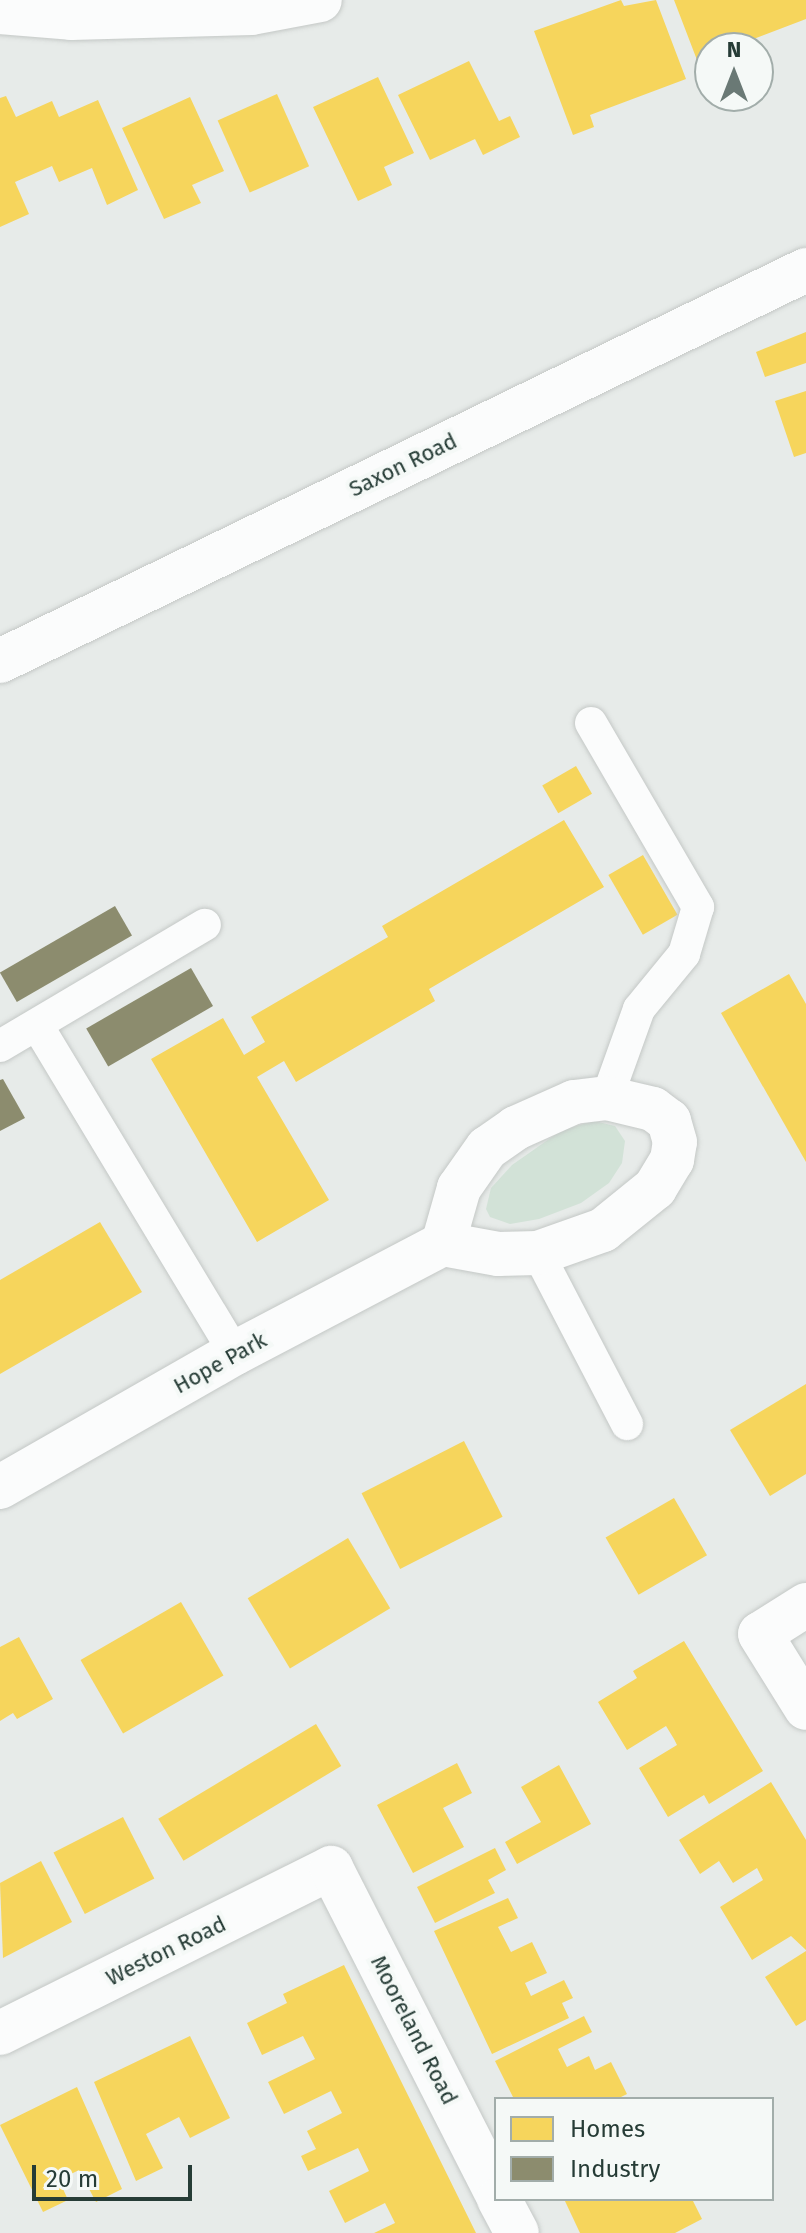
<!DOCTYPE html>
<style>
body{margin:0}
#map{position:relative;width:806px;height:2233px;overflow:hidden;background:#e7ebe9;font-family:"Fira Sans",sans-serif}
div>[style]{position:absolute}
.green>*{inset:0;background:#d2e2d7}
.homes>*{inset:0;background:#f6d55c;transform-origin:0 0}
.industry>*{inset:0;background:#8c8c6e;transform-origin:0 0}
.roads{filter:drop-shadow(0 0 2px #c4c8c6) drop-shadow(0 0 2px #c4c8c6)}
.service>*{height:32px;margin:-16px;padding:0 16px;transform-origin:16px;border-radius:16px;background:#fbfcfc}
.minor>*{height:44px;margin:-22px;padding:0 22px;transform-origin:22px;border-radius:22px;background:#fbfcfc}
.tertiary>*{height:44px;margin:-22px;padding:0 22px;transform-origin:22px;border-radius:22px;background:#fbfcfc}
span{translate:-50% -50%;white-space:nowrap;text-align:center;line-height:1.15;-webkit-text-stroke:8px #f5f9f7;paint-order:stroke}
.street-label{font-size:22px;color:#263c36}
.legend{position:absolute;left:494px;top:2097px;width:280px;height:104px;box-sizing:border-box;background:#f5f9f7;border:2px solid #a2adaa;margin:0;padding:10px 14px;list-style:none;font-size:24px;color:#263c36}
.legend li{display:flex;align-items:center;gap:16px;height:40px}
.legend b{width:40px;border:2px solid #a2adaa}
.north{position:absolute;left:694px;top:32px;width:80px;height:80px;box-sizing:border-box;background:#f5f9f7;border:2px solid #a2adaa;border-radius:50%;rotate:0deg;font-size:22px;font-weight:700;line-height:32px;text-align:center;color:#263c36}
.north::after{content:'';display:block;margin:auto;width:28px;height:36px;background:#6a7975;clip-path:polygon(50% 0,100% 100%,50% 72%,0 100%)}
.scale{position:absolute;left:32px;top:2165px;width:160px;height:36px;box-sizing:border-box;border:4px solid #263c36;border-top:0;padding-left:10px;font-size:24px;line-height:28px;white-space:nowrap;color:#263c36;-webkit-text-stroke:6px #f5f9f7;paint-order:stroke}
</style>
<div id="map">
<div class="green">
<div style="clip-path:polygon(594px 1121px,615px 1126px,625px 1141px,622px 1163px,609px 1183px,581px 1203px,539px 1219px,510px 1224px,490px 1217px,486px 1209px,491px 1188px,512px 1165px,562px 1130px)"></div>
</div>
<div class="homes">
<div style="clip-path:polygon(621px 0,624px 6px,656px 0,686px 79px,590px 115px,594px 127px,573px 135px,534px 31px)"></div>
<div style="clip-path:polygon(674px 0,806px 0,806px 19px,730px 48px,710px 48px,710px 55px,697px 60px)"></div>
<div style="clip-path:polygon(469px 61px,499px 121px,510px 116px,520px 137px,483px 155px,475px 139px,430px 160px,398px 95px)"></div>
<div style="clip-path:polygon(378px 77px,414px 153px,384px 167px,392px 185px,358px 201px,313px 107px)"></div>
<div style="left:277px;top:94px;width:79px;height:65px;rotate:66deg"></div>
<div style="clip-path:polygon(6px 96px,16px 117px,52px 101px,59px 117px,98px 100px,138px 190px,107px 205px,92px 168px,59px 182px,52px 166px,15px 182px,29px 214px,0 227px,0 98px)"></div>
<div style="clip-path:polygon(190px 97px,224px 171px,192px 185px,201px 203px,164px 219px,122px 128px)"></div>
<div style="clip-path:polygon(806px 332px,806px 363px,765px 377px,756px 352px)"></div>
<div style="clip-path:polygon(806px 391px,806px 453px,794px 457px,775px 401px)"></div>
<div style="left:576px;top:766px;width:32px;height:39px;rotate:60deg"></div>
<div style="clip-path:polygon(564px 820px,604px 887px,429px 989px,435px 1001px,296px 1082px,284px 1061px,257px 1077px,329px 1200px,257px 1242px,151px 1059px,223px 1018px,244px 1055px,265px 1042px,251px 1017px,388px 937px,382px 926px)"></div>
<div style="left:643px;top:855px;width:69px;height:40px;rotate:60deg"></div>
<div style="clip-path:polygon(789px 974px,806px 1004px,806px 1162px,721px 1013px)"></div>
<div style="clip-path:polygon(100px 1222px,142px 1292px,0 1374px,0 1280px)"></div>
<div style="clip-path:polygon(806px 1384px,806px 1474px,770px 1496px,730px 1430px)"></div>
<div style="left:464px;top:1441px;width:85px;height:115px;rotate:63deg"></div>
<div style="left:674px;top:1498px;width:66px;height:79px;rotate:60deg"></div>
<div style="left:348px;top:1538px;width:82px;height:117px;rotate:59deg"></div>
<div style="left:181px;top:1602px;width:85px;height:116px;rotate:60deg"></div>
<div style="clip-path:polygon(19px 1637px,53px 1699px,17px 1719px,13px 1713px,0 1721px,0 1647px)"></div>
<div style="clip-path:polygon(684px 1641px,763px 1771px,709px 1804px,704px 1795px,668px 1817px,639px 1768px,677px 1745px,674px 1739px,666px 1726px,627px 1750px,598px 1702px,637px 1678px,633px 1671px)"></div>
<div style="left:316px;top:1724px;width:49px;height:184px;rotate:59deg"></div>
<div style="clip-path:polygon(457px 1763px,472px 1793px,443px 1808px,464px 1847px,413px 1873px,377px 1805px)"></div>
<div style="clip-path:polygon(559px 1765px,591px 1824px,517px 1864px,505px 1842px,541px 1822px,521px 1787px)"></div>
<div style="clip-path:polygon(771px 1782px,806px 1840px,806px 1950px,791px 1936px,752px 1960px,720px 1907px,763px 1880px,757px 1868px,733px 1883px,719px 1861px,700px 1874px,679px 1840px)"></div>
<div style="left:123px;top:1817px;width:69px;height:78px;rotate:63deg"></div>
<div style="clip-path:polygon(495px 1848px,506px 1870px,488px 1880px,495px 1893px,435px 1923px,417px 1887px)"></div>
<div style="clip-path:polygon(41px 1861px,72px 1922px,3px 1958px,0 1883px)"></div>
<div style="clip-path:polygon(508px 1898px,518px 1918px,498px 1927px,511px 1952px,532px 1942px,547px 1973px,525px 1983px,531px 1996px,564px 1980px,573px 1998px,562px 2003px,569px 2018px,492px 2054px,434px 1931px)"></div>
<div style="clip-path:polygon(806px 1951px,806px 2020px,796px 2026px,765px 1977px)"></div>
<div style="clip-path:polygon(344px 1965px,398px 2075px,476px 2233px,374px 2233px,395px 2223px,385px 2203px,345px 2223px,329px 2191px,369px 2171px,358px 2148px,308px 2171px,301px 2156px,316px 2149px,307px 2131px,342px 2113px,331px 2091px,284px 2114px,268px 2082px,315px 2059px,303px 2036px,262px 2055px,247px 2023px,287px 2003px,283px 1994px)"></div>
<div style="clip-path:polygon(584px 2016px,592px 2032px,558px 2049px,567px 2067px,589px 2056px,595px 2070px,611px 2062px,627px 2094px,617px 2099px,514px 2099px,495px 2061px)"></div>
<div style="clip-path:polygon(190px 2036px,230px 2118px,190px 2138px,179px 2117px,146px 2134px,163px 2168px,136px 2181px,94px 2082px)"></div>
<div style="clip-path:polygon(77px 2087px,122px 2189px,96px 2202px,79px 2170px,59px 2180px,68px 2200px,43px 2212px,0 2125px)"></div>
<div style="clip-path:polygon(564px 2199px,692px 2199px,702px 2219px,675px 2233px,580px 2233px)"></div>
</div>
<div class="industry">
<div style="left:115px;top:906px;width:34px;height:133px;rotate:60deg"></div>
<div style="left:191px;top:968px;width:44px;height:121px;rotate:60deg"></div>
<div style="clip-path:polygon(3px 1079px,25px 1118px,0 1131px,0 1080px)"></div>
</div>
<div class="roads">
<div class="service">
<div style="left:591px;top:723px;width:213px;rotate:59.8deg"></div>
<div style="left:698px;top:907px;width:49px;rotate:106.6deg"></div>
<div style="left:684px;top:954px;width:71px;rotate:129.3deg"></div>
<div style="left:639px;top:1009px;width:95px;rotate:109.8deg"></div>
<div style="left:37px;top:1025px;width:383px;rotate:58.9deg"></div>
<div style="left:0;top:1046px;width:238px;rotate:-30.6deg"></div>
<div style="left:538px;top:1253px;width:193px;rotate:62.5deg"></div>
</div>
<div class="minor">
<div style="left:0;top:661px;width:896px;rotate:-25.88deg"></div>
<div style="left:0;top:1487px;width:271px;rotate:-29.7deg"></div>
<div style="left:235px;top:1353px;width:235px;rotate:-27.7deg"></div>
<div style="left:443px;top:1244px;width:56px;rotate:10.3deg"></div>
<div style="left:498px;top:1254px;width:40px;rotate:-1.4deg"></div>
<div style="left:538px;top:1253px;width:69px;rotate:-19.5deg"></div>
<div style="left:603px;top:1230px;width:67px;rotate:-38.9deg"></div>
<div style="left:655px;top:1188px;width:33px;rotate:-59deg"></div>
<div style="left:672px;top:1160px;width:18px;rotate:-81deg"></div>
<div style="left:675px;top:1142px;width:22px;rotate:-106deg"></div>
<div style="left:669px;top:1121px;width:20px;rotate:-143deg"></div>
<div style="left:653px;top:1109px;width:47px;rotate:-166.6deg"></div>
<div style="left:607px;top:1098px;width:33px;rotate:173deg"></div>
<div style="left:574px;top:1102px;width:64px;rotate:155.9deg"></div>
<div style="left:516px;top:1128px;width:35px;rotate:145deg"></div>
<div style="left:487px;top:1148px;width:49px;rotate:125deg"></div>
<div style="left:459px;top:1188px;width:58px;rotate:105.9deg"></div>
<div style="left:806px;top:1605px;width:54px;rotate:147.8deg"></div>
<div style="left:760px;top:1634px;width:87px;rotate:58.1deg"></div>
<div style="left:0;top:2033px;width:370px;rotate:-26.5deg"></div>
<div style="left:331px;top:1868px;width:364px;rotate:63deg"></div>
<div style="left:499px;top:2199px;width:38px;rotate:62deg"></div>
</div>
<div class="tertiary">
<div style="left:0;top:12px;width:71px;rotate:4.8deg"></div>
<div style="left:71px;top:18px;width:181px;rotate:-1.6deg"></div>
<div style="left:252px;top:13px;width:69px;rotate:-10.8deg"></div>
</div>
</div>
<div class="street-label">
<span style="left:403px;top:465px;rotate:-26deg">Saxon Road</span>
<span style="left:220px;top:1363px;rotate:-29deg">Hope Park</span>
<span style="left:166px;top:1951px;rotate:-26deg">Weston Road</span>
<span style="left:414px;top:2030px;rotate:63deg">Mooreland Road</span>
</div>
<ul class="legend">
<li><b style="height:22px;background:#f6d55c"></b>Homes</li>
<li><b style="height:22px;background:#8c8c6e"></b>Industry</li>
</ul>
<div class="north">N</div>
<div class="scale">20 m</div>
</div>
